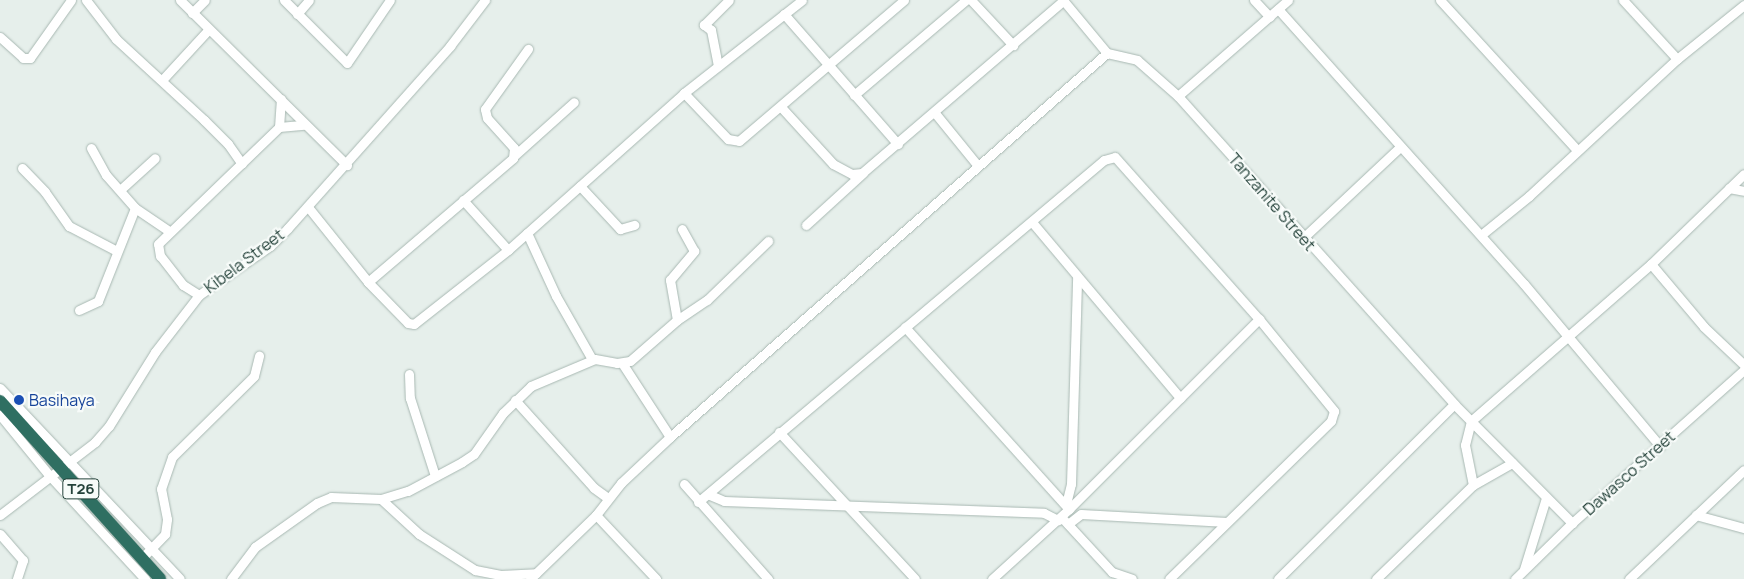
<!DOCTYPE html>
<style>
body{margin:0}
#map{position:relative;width:1744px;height:579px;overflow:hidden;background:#e6efeb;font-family:Manrope,sans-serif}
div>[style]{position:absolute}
.roads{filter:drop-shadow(0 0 1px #a8b8b2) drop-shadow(0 0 1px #a8b8b2)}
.minor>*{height:9px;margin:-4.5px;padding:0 4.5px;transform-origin:4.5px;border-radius:4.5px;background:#fff}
.highway>*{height:12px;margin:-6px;padding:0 6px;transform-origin:6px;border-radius:6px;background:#2f6f62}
.dots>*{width:14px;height:14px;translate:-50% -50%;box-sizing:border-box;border:2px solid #f7fbf9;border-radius:50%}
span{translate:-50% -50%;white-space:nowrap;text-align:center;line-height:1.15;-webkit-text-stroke:4.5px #f7fbf9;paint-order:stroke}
.shield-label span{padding:1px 4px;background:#f7fbf9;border:1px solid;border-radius:4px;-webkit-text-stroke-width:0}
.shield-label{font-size:15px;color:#24423a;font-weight:700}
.street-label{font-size:16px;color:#24423a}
.transit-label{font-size:16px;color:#164399}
.left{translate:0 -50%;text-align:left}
</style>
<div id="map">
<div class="roads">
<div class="minor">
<div style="left:86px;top:0;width:49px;rotate:52.4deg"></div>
<div style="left:116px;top:39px;width:120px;rotate:42.6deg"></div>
<div style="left:204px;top:120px;width:34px;rotate:45deg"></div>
<div style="left:228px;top:144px;width:24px;rotate:55deg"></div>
<div style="left:180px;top:0;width:235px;rotate:44.7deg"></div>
<div style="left:284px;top:0;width:89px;rotate:45deg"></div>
<div style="left:347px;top:63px;width:76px;rotate:-55.7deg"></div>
<div style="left:971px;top:0;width:62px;rotate:47deg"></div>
<div style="left:1063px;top:0;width:69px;rotate:50.3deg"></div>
<div style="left:1107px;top:53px;width:31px;rotate:13deg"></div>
<div style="left:1137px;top:60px;width:55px;rotate:41.3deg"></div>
<div style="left:1178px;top:96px;width:414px;rotate:48.1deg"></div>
<div style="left:1454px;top:404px;width:168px;rotate:45.2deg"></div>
<div style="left:1254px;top:0;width:23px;rotate:47deg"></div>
<div style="left:1440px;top:0;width:203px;rotate:47.6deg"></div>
<div style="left:1623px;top:0;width:80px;rotate:47.5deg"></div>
<div style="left:1278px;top:9px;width:369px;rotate:48.2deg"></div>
<div style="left:1524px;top:284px;width:212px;rotate:50deg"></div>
<div style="left:192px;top:13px;width:18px;rotate:-45deg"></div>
<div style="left:297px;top:14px;width:18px;rotate:-49deg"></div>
<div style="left:784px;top:14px;width:173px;rotate:48.8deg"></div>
<div style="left:0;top:37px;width:31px;rotate:42deg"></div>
<div style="left:23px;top:58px;width:7px"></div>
<div style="left:30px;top:58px;width:71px;rotate:-54.7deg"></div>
<div style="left:718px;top:66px;width:37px;rotate:-101deg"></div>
<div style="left:711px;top:30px;width:9px;rotate:-144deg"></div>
<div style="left:704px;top:25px;width:35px;rotate:-45deg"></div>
<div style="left:163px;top:79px;width:67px;rotate:-47.4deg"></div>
<div style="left:684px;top:93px;width:64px;rotate:46.3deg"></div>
<div style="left:728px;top:139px;width:11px;rotate:10deg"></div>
<div style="left:739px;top:141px;width:217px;rotate:-40.5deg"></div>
<div style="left:854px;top:95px;width:147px;rotate:-40.3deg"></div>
<div style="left:1178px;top:96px;width:146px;rotate:-41.1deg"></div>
<div style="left:781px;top:107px;width:77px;rotate:47.6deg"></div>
<div style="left:833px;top:164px;width:21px;rotate:28deg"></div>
<div style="left:852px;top:174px;width:10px;rotate:-6deg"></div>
<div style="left:862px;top:173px;width:265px;rotate:-40.6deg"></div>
<div style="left:935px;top:113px;width:68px;rotate:50.9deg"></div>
<div style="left:279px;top:127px;width:25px;rotate:-5deg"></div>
<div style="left:91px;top:148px;width:31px;rotate:61deg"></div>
<div style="left:106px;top:175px;width:44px;rotate:48.7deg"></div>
<div style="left:135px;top:208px;width:41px;rotate:34.1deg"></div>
<div style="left:515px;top:155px;width:79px;rotate:-41.9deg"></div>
<div style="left:22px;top:168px;width:33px;rotate:46deg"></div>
<div style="left:45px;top:192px;width:42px;rotate:54.8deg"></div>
<div style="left:69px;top:226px;width:54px;rotate:27.5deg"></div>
<div style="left:580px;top:186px;width:59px;rotate:47.1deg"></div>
<div style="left:620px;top:229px;width:15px;rotate:-16deg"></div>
<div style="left:1729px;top:188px;width:15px;rotate:11deg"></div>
<div style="left:120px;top:190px;width:47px;rotate:-42.4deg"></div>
<div style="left:463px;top:200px;width:67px;rotate:48deg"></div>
<div style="left:308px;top:207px;width:96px;rotate:51.3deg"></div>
<div style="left:368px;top:282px;width:57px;rotate:45.7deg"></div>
<div style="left:408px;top:323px;width:6px;rotate:9deg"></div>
<div style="left:414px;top:324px;width:120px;rotate:-38.2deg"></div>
<div style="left:508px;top:250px;width:236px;rotate:-41.7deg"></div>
<div style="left:684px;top:93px;width:150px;rotate:-38.2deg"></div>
<div style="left:1032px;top:222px;width:230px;rotate:49.9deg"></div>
<div style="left:806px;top:225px;width:77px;rotate:-42.4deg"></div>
<div style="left:527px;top:233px;width:69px;rotate:65.3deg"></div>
<div style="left:556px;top:296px;width:73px;rotate:60.3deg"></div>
<div style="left:1481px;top:235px;width:62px;rotate:-39.1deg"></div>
<div style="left:1529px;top:196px;width:202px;rotate:-42.8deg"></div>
<div style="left:1677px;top:59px;width:86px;rotate:-38.9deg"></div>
<div style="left:1303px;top:238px;width:133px;rotate:-43.2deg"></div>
<div style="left:1651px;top:264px;width:82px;rotate:49.9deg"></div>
<div style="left:1704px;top:327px;width:55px;rotate:43.5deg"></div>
<div style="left:368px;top:282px;width:191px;rotate:-40.5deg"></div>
<div style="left:513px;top:158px;width:10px;rotate:-84deg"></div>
<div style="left:514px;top:148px;width:40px;rotate:-132deg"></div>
<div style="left:487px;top:118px;width:9px;rotate:-103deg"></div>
<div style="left:485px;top:109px;width:74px;rotate:-54.4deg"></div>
<div style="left:199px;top:295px;width:19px;rotate:-148deg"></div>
<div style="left:183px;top:285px;width:37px;rotate:-128deg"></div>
<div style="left:160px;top:256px;width:12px;rotate:-99deg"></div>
<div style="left:158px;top:244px;width:168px;rotate:-44deg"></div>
<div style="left:279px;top:127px;width:28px;rotate:-86deg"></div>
<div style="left:79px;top:310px;width:21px;rotate:-25deg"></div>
<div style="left:98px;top:301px;width:100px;rotate:-68.3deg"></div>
<div style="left:677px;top:320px;width:36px;rotate:-34deg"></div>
<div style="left:707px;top:300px;width:85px;rotate:-44deg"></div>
<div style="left:905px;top:327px;width:245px;rotate:48deg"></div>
<div style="left:622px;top:363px;width:88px;rotate:57deg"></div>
<div style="left:409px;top:374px;width:24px;rotate:88deg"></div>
<div style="left:410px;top:398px;width:82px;rotate:72.2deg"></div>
<div style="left:0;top:388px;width:262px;rotate:46.7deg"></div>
<div style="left:515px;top:400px;width:118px;rotate:48.1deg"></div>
<div style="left:594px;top:488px;width:17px;rotate:36deg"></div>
<div style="left:0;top:415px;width:77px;rotate:50.8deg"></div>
<div style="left:49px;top:475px;width:142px;rotate:47.3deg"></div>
<div style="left:779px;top:432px;width:200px;rotate:47.2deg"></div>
<div style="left:684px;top:484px;width:127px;rotate:48.5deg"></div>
<div style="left:1473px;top:485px;width:41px;rotate:-101.3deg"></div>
<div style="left:1465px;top:445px;width:25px;rotate:-76deg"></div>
<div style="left:1471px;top:421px;width:239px;rotate:-41.1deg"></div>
<div style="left:1651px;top:264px;width:129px;rotate:-44.1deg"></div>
<div style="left:710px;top:495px;width:15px;rotate:23deg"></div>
<div style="left:724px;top:501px;width:320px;rotate:2.1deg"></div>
<div style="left:1044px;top:513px;width:16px;rotate:27deg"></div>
<div style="left:381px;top:499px;width:52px;rotate:42.6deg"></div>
<div style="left:419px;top:534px;width:67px;rotate:32.7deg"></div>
<div style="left:475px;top:570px;width:26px;rotate:11deg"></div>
<div style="left:501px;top:575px;width:35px;rotate:-3deg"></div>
<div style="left:698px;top:502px;width:531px;rotate:-40.11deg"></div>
<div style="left:1104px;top:160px;width:11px;rotate:-15deg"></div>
<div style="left:1115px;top:157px;width:217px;rotate:48.4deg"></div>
<div style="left:1259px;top:319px;width:119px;rotate:50.8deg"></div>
<div style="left:1334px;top:411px;width:10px;rotate:107deg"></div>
<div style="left:1331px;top:421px;width:226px;rotate:135.7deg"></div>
<div style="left:1066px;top:504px;width:21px;rotate:-76deg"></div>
<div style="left:1071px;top:484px;width:207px;rotate:-88.3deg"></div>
<div style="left:0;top:515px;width:120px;rotate:-37.5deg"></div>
<div style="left:95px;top:442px;width:21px;rotate:-49deg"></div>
<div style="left:109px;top:426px;width:87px;rotate:-58.1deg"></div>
<div style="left:155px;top:352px;width:72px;rotate:-52.3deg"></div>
<div style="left:199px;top:295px;width:86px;rotate:-34.6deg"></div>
<div style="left:270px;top:246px;width:25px;rotate:-45deg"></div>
<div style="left:288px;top:228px;width:244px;rotate:-48.3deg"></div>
<div style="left:450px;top:46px;width:58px;rotate:-52.7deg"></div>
<div style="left:596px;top:515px;width:88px;rotate:46.8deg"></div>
<div style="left:1696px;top:515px;width:50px;rotate:15.2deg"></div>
<div style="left:1064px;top:520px;width:71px;rotate:47.3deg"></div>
<div style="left:1112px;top:572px;width:21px;rotate:19deg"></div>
<div style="left:1068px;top:524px;width:16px;rotate:-38deg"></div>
<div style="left:1081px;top:514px;width:146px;rotate:3.1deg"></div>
<div style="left:0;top:534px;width:35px;rotate:49deg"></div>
<div style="left:23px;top:560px;width:20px;rotate:108deg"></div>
<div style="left:141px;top:559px;width:35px;rotate:-46deg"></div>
<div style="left:165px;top:534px;width:15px;rotate:-82deg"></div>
<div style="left:167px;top:519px;width:31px;rotate:-101deg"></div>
<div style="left:161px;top:489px;width:34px;rotate:-71deg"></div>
<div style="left:172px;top:457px;width:115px;rotate:-44.6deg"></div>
<div style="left:254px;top:376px;width:21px;rotate:-76deg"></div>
<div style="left:1524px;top:569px;width:74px;rotate:-72.8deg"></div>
<div style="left:231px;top:579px;width:40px;rotate:-53deg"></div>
<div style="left:255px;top:547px;width:76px;rotate:-35.4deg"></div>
<div style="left:317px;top:503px;width:15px;rotate:-23deg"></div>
<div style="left:331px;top:497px;width:50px;rotate:2.3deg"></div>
<div style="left:381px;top:499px;width:28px;rotate:-17deg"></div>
<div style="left:408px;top:491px;width:61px;rotate:-28.2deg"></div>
<div style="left:462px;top:462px;width:14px;rotate:-34deg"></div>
<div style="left:474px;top:454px;width:50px;rotate:-54.7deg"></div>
<div style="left:503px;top:413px;width:39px;rotate:-44deg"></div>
<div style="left:531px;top:386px;width:69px;rotate:-22.9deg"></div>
<div style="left:595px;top:359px;width:22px;rotate:10deg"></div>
<div style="left:617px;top:363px;width:13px;rotate:-9deg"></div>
<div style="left:630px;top:361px;width:62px;rotate:-41.1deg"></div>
<div style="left:677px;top:320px;width:41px;rotate:-99.9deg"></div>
<div style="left:670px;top:280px;width:38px;rotate:-50deg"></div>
<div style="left:694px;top:251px;width:25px;rotate:-119deg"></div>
<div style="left:530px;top:579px;width:92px;rotate:-44.1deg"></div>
<div style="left:596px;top:515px;width:41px;rotate:-52deg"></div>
<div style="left:621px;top:483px;width:67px;rotate:-43.2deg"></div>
<div style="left:670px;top:437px;width:582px;rotate:-41.31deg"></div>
<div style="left:992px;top:579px;width:104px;rotate:-42.3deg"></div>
<div style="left:1069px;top:509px;width:269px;rotate:-45deg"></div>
<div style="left:1278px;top:579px;width:248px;rotate:-44.8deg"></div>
<div style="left:1376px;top:579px;width:135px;rotate:-44.1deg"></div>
<div style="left:1473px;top:485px;width:45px;rotate:-29.4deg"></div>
<div style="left:1515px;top:579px;width:80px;rotate:-44.5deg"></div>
<div style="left:1572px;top:523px;width:230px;rotate:-41.7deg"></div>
<div style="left:1629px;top:579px;width:158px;rotate:-43.5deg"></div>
</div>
<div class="highway">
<div style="left:0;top:401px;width:239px;rotate:48deg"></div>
</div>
</div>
<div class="dots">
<div style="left:19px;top:400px;background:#1a4fb4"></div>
</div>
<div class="shield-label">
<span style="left:81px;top:489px">T26</span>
</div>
<div class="street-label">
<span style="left:1272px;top:202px;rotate:49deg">Tanzanite Street</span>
<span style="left:244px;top:261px;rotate:-37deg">Kibela Street</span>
<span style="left:1629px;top:473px;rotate:-42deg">Dawasco Street</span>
</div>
<div class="transit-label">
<span class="left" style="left:29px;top:400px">Basihaya</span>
</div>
</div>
